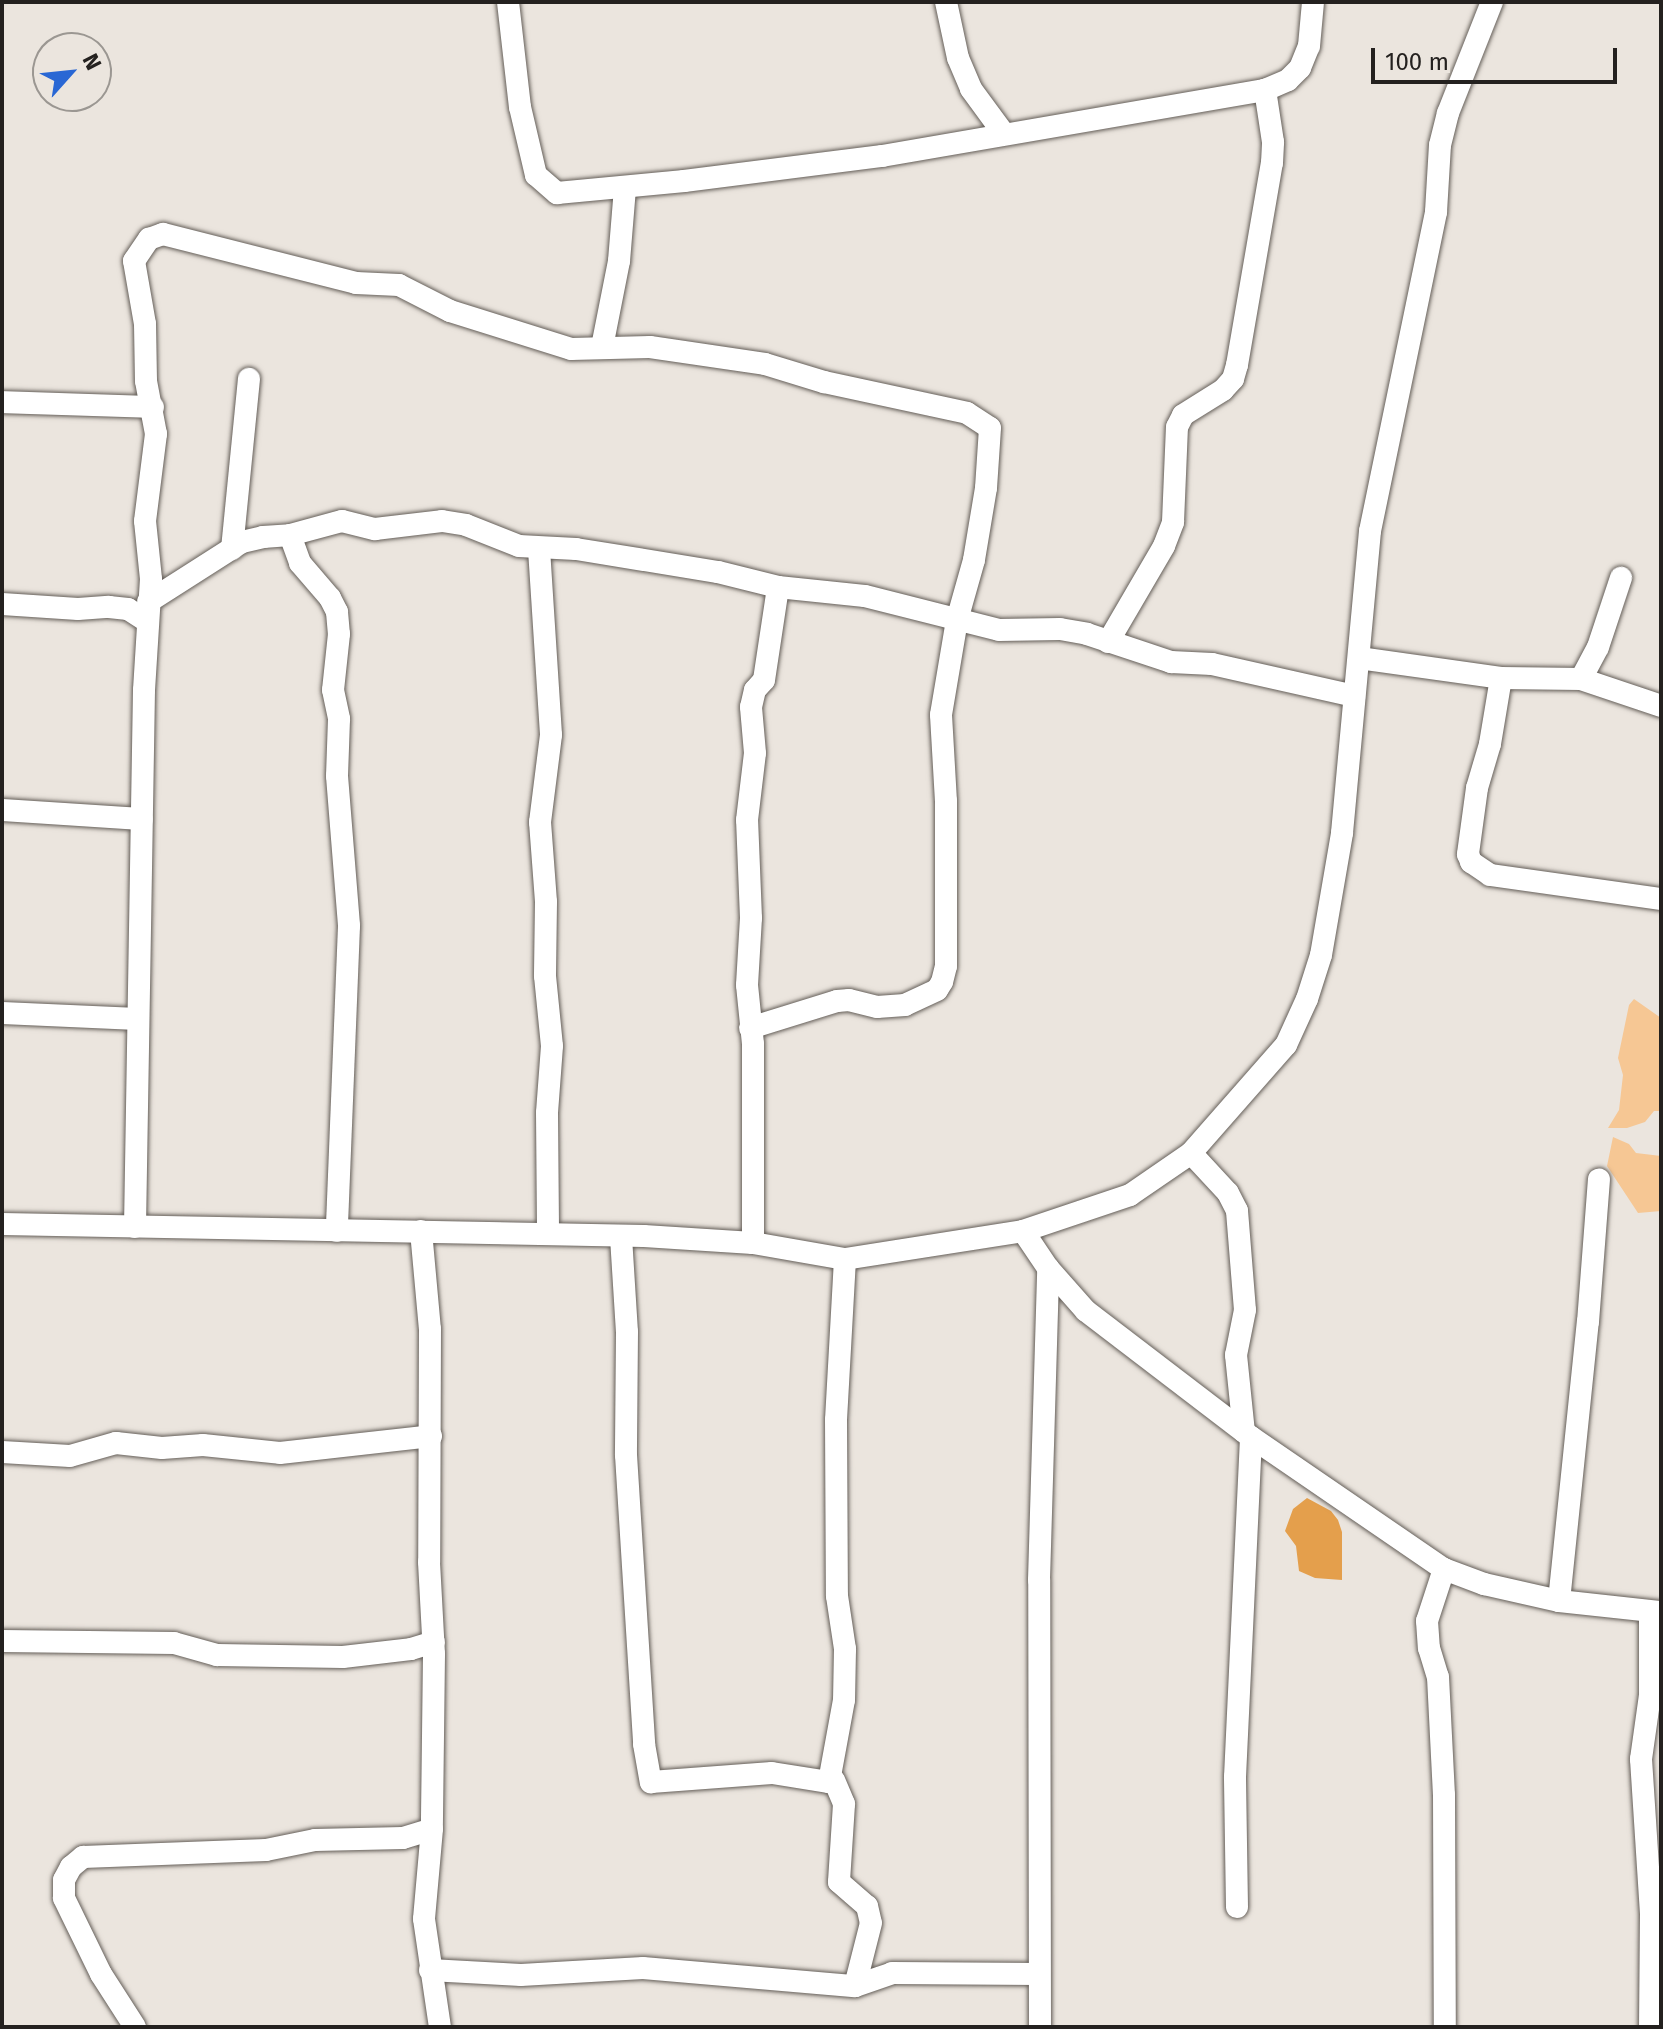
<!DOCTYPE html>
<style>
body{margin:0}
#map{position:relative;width:1663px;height:2029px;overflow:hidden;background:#ebe5de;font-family:"Fira Sans",sans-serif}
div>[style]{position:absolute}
.green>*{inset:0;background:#f6c794}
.forest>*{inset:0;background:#e49f4c}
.roads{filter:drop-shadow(0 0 2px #645e58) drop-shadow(0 0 2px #645e58)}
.minor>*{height:22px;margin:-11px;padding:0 11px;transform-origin:11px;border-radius:11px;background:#fff}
span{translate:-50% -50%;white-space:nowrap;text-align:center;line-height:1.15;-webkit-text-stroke:6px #ebe5de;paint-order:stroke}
.frame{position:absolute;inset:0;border:4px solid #24211f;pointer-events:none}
.north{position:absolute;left:32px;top:32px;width:80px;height:80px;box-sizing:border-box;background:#ebe5de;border:2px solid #9b9792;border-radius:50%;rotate:63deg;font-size:22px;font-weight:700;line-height:32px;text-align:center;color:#24211f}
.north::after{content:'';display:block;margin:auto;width:28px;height:36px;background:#2967d4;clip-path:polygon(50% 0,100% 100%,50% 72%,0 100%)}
.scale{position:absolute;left:1371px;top:48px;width:246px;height:36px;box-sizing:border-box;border:4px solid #24211f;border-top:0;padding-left:10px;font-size:24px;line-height:28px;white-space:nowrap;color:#24211f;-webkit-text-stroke:6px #ebe5de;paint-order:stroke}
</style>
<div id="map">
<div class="green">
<div style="clip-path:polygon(1634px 999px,1661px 1018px,1661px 1111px,1654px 1111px,1645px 1122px,1627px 1128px,1608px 1128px,1619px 1110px,1623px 1075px,1618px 1058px,1629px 1005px)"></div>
<div style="clip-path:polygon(1613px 1137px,1629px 1144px,1636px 1153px,1661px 1156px,1661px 1211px,1638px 1213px,1607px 1166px)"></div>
</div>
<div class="forest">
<div style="clip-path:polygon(1307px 1498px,1331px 1511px,1338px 1520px,1342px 1532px,1342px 1580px,1315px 1578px,1299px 1571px,1296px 1546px,1285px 1531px,1293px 1509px)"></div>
</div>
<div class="roads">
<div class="minor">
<div style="left:508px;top:2px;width:106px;rotate:83.5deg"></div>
<div style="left:520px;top:107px;width:70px;rotate:76.8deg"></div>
<div style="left:536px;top:175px;width:28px;rotate:41deg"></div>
<div style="left:557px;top:193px;width:128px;rotate:-5.4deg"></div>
<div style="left:684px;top:181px;width:200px;rotate:-7.2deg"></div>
<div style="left:882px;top:156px;width:389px;rotate:-9.8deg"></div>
<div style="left:1265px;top:90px;width:25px;rotate:-23deg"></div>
<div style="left:1288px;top:80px;width:17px;rotate:-45deg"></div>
<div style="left:1300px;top:68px;width:24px;rotate:-68deg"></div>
<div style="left:1309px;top:46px;width:44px;rotate:-84.8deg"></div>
<div style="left:946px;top:2px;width:57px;rotate:77.9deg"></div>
<div style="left:958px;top:58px;width:34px;rotate:67deg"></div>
<div style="left:971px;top:89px;width:56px;rotate:53.7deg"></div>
<div style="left:602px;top:347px;width:88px;rotate:-78.8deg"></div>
<div style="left:619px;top:261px;width:73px;rotate:-85.3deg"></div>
<div style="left:2px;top:402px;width:151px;rotate:1.9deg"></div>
<div style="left:290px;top:535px;width:30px;rotate:70deg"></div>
<div style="left:300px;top:563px;width:46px;rotate:49.4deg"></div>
<div style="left:330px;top:598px;width:16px;rotate:63deg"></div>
<div style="left:337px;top:612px;width:22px;rotate:85deg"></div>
<div style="left:339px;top:634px;width:56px;rotate:96.1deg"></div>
<div style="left:333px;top:690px;width:30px;rotate:78deg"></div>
<div style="left:339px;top:719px;width:57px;rotate:92deg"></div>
<div style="left:337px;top:776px;width:150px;rotate:85.4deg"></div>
<div style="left:349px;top:926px;width:305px;rotate:92.3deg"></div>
<div style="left:232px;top:549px;width:171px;rotate:-84.3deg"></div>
<div style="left:539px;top:549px;width:186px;rotate:86.3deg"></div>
<div style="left:551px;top:735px;width:88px;rotate:97.2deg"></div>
<div style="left:540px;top:822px;width:80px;rotate:85.7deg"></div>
<div style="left:546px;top:902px;width:74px;rotate:90.8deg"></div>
<div style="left:545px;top:976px;width:70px;rotate:84.3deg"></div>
<div style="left:552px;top:1046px;width:67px;rotate:94.3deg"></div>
<div style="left:547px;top:1113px;width:121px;rotate:89.5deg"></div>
<div style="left:148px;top:602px;width:112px;rotate:-32.6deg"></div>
<div style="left:242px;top:542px;width:22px;rotate:-13deg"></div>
<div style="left:263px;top:537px;width:27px;rotate:-4deg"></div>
<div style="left:290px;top:535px;width:54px;rotate:-15.1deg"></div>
<div style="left:342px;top:521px;width:34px;rotate:14deg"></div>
<div style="left:375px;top:529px;width:67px;rotate:-6.8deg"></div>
<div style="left:442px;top:521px;width:24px;rotate:9deg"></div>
<div style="left:466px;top:525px;width:57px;rotate:21.6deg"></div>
<div style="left:519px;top:546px;width:57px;rotate:3deg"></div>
<div style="left:576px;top:549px;width:144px;rotate:9.2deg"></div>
<div style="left:718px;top:572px;width:62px;rotate:14deg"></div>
<div style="left:778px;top:587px;width:87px;rotate:5.9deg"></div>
<div style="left:865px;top:596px;width:138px;rotate:14.2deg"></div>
<div style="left:999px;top:630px;width:61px;rotate:-0.9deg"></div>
<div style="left:1060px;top:629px;width:27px;rotate:10deg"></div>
<div style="left:1087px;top:634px;width:89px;rotate:18.4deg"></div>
<div style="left:1171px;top:662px;width:41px;rotate:2.8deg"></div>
<div style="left:1212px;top:664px;width:146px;rotate:12.7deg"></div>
<div style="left:2px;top:604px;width:76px;rotate:3.8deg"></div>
<div style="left:78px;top:609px;width:31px;rotate:-4deg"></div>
<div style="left:109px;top:607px;width:19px;rotate:6deg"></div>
<div style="left:128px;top:609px;width:24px;rotate:33deg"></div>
<div style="left:1108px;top:642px;width:111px;rotate:-59.7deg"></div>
<div style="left:1164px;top:546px;width:26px;rotate:-69deg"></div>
<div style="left:1173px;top:522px;width:95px;rotate:-87.6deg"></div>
<div style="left:1177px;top:427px;width:13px;rotate:-63deg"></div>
<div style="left:1183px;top:415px;width:47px;rotate:-32deg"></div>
<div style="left:1223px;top:390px;width:15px;rotate:-48deg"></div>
<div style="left:1233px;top:379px;width:15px;rotate:-74deg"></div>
<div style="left:1237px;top:365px;width:205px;rotate:-80.2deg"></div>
<div style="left:1272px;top:163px;width:21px;rotate:-87deg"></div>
<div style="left:1273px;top:142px;width:53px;rotate:-98.7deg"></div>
<div style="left:1359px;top:658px;width:143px;rotate:8deg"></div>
<div style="left:1501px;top:678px;width:80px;rotate:0.7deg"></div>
<div style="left:1581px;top:679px;width:84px;rotate:18.6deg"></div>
<div style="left:1501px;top:678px;width:67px;rotate:99.5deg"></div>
<div style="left:1490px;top:744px;width:46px;rotate:106.5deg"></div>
<div style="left:1477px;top:788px;width:67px;rotate:97.8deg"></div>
<div style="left:1468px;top:854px;width:9px;rotate:69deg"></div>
<div style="left:1471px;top:862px;width:23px;rotate:34deg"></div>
<div style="left:1490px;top:875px;width:173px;rotate:8deg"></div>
<div style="left:1581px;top:679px;width:36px;rotate:-62deg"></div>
<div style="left:1598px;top:647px;width:73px;rotate:-71.6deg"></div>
<div style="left:2px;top:810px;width:140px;rotate:3.7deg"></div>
<div style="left:2px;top:1013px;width:136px;rotate:2.5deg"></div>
<div style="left:1191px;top:1153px;width:54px;rotate:47.2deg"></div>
<div style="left:1228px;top:1193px;width:20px;rotate:63deg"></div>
<div style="left:1237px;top:1211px;width:99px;rotate:85.4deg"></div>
<div style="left:1245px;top:1310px;width:46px;rotate:101.3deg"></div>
<div style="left:1236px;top:1355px;width:77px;rotate:84.1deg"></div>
<div style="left:2px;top:1224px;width:642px;rotate:1.07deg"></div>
<div style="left:644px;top:1236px;width:109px;rotate:3.7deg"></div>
<div style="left:753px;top:1243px;width:93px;rotate:9.9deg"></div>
<div style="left:845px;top:1259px;width:180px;rotate:-8.9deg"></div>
<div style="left:1023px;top:1231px;width:113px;rotate:-18.6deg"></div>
<div style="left:1130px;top:1195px;width:74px;rotate:-34.5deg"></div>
<div style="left:1191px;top:1153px;width:144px;rotate:-48.7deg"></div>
<div style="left:1286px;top:1045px;width:51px;rotate:-65.5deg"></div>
<div style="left:1307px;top:999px;width:46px;rotate:-72.3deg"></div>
<div style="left:1321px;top:955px;width:124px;rotate:-80.2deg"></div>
<div style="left:1342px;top:833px;width:303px;rotate:-84.7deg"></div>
<div style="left:1370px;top:531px;width:326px;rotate:-78.3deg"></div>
<div style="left:1436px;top:212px;width:67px;rotate:-86.6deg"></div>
<div style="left:1440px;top:145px;width:33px;rotate:-76deg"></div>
<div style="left:1448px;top:113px;width:119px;rotate:-68.4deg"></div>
<div style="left:135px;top:1227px;width:537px;rotate:-89.04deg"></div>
<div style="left:144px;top:690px;width:111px;rotate:-86.4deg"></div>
<div style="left:151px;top:579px;width:58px;rotate:-95.9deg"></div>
<div style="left:145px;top:521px;width:88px;rotate:-82.8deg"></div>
<div style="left:156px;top:434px;width:54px;rotate:-100.7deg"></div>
<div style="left:146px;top:381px;width:57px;rotate:-91deg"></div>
<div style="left:145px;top:324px;width:64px;rotate:-99.9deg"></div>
<div style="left:134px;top:261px;width:27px;rotate:-56deg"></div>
<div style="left:149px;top:239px;width:15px;rotate:-20deg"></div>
<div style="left:163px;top:234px;width:199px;rotate:14.2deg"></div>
<div style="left:356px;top:283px;width:43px;rotate:2.7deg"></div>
<div style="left:399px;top:285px;width:57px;rotate:27deg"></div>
<div style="left:450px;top:311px;width:127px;rotate:17.4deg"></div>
<div style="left:571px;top:349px;width:79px;rotate:-1.5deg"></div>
<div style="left:650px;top:347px;width:116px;rotate:8.4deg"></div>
<div style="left:765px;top:364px;width:62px;rotate:17deg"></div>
<div style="left:824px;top:382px;width:146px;rotate:12.2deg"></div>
<div style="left:967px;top:413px;width:27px;rotate:33deg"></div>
<div style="left:990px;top:428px;width:60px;rotate:93.8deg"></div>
<div style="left:986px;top:488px;width:73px;rotate:99.5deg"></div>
<div style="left:974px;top:560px;width:62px;rotate:105.8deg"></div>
<div style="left:957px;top:620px;width:96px;rotate:99.6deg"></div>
<div style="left:941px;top:715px;width:86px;rotate:86.7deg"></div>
<div style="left:946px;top:801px;width:165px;rotate:90deg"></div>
<div style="left:946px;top:966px;width:16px;rotate:104deg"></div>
<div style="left:942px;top:982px;width:9px;rotate:122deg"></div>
<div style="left:937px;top:990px;width:35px;rotate:155deg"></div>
<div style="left:905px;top:1005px;width:28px;rotate:176deg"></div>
<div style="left:877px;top:1007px;width:29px;rotate:-166deg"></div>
<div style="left:849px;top:1000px;width:12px;rotate:175deg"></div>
<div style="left:837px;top:1001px;width:91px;rotate:162.8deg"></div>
<div style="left:421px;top:1231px;width:98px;rotate:84.8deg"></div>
<div style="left:430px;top:1329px;width:233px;rotate:90.2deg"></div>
<div style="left:429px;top:1562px;width:92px;rotate:86.9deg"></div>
<div style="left:434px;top:1654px;width:175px;rotate:90.7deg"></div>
<div style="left:432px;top:1829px;width:90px;rotate:95.1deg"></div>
<div style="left:424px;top:1919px;width:109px;rotate:81.6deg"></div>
<div style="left:1023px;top:1231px;width:45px;rotate:56deg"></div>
<div style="left:1048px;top:1268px;width:57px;rotate:48.5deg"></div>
<div style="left:1086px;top:1311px;width:208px;rotate:37.4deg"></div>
<div style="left:1251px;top:1437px;width:234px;rotate:34.4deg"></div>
<div style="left:1444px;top:1569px;width:43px;rotate:20.6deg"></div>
<div style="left:1484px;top:1584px;width:77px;rotate:12.8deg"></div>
<div style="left:1559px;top:1601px;width:103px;rotate:6.2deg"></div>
<div style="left:621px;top:1237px;width:95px;rotate:86.4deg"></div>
<div style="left:627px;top:1332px;width:123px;rotate:90.5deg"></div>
<div style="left:626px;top:1455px;width:290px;rotate:86.4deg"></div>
<div style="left:644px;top:1744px;width:39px;rotate:80deg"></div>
<div style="left:651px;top:1782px;width:121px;rotate:-4.3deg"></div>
<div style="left:772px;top:1773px;width:58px;rotate:9deg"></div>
<div style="left:753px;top:1243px;width:199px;rotate:-90deg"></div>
<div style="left:753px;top:1044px;width:59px;rotate:-95.8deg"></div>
<div style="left:747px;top:985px;width:67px;rotate:-86.6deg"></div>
<div style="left:751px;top:918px;width:98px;rotate:-92.3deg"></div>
<div style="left:747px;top:820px;width:67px;rotate:-83.2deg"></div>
<div style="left:755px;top:753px;width:46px;rotate:-95deg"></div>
<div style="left:751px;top:707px;width:17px;rotate:-77deg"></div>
<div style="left:755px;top:690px;width:13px;rotate:-48deg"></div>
<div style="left:764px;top:680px;width:94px;rotate:-81.4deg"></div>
<div style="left:845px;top:1259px;width:161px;rotate:93.2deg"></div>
<div style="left:836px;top:1420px;width:176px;rotate:89.7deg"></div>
<div style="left:837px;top:1596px;width:54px;rotate:81.4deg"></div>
<div style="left:845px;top:1649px;width:51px;rotate:91.1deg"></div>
<div style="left:844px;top:1700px;width:83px;rotate:100.4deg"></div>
<div style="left:829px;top:1782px;width:5px;rotate:-22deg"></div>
<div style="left:834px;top:1780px;width:26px;rotate:67deg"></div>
<div style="left:844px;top:1804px;width:78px;rotate:93.7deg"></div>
<div style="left:839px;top:1882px;width:37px;rotate:41deg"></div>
<div style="left:867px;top:1906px;width:17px;rotate:77deg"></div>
<div style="left:871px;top:1923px;width:65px;rotate:104.3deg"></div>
<div style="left:2px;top:1452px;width:68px;rotate:3.4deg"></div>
<div style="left:70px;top:1456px;width:48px;rotate:-15.8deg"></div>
<div style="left:116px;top:1443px;width:46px;rotate:6.2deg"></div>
<div style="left:162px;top:1448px;width:41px;rotate:-4.2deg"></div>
<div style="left:203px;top:1445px;width:77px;rotate:5.9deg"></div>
<div style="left:280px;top:1453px;width:152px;rotate:-6.4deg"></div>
<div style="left:1444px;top:1569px;width:55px;rotate:108.1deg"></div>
<div style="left:1427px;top:1621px;width:27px;rotate:86deg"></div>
<div style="left:1429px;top:1648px;width:30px;rotate:73deg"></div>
<div style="left:1438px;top:1677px;width:118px;rotate:87.1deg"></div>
<div style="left:1444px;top:1795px;width:232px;rotate:89.8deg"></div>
<div style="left:1559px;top:1601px;width:281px;rotate:-84.1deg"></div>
<div style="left:1588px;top:1322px;width:143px;rotate:-85.6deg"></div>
<div style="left:1650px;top:1613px;width:82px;rotate:90deg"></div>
<div style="left:1650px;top:1695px;width:65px;rotate:98deg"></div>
<div style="left:1641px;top:1759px;width:155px;rotate:86.3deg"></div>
<div style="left:1651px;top:1914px;width:113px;rotate:90.5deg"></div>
<div style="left:2px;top:1641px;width:172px;rotate:0.7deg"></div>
<div style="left:174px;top:1643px;width:45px;rotate:15.6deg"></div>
<div style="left:217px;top:1655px;width:126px;rotate:0.9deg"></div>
<div style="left:343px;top:1657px;width:68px;rotate:-6.7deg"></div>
<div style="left:411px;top:1649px;width:24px;rotate:-17deg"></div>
<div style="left:1237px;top:1907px;width:130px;rotate:-90.9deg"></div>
<div style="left:1235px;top:1777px;width:340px;rotate:-87.3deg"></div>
<div style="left:430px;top:1970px;width:91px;rotate:3.1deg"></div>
<div style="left:521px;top:1975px;width:122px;rotate:-3.3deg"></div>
<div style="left:643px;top:1968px;width:213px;rotate:4.9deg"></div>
<div style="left:855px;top:1986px;width:39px;rotate:-19deg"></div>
<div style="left:892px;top:1973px;width:147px;rotate:0.4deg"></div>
<div style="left:135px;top:2027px;width:63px;rotate:-122.7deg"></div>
<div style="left:101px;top:1974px;width:85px;rotate:-116deg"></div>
<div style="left:64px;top:1898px;width:18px;rotate:-90deg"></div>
<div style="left:64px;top:1880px;width:15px;rotate:-62deg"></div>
<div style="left:71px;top:1867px;width:16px;rotate:-40deg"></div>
<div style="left:83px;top:1857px;width:183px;rotate:-2.2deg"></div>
<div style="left:266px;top:1850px;width:50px;rotate:-11.5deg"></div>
<div style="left:315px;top:1840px;width:88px;rotate:-1.3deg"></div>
<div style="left:403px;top:1838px;width:30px;rotate:-17deg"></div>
<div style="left:1040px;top:2027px;width:447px;rotate:-90.1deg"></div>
<div style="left:1039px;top:1580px;width:312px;rotate:-88.3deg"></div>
</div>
</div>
<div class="frame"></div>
<div class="north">N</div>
<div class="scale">100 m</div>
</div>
